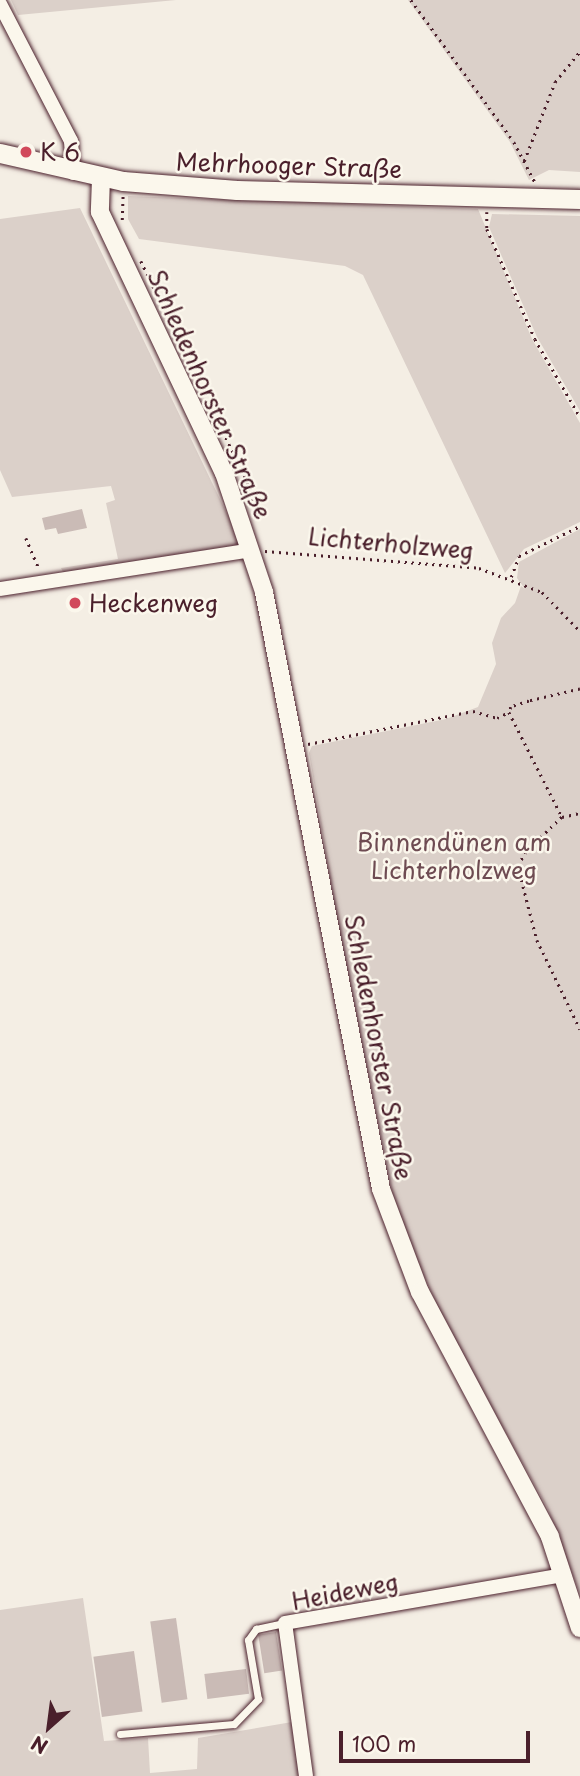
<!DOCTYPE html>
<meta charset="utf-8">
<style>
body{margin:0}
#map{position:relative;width:580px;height:1776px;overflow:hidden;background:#f4eee4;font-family:"Playpen Sans",sans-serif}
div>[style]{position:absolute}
.green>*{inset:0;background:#dbd0c9}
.building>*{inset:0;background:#cabbb6;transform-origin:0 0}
.path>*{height:2.5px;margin-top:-1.25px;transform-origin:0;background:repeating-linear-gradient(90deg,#4a1f2b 0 2px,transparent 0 7px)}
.roads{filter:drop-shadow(0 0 2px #4a1f2b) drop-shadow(0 0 2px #4a1f2b)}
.service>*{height:7px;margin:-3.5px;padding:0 3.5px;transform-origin:3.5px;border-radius:3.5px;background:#fbf7ec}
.minor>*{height:14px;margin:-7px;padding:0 7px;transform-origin:7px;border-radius:7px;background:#fbf7ec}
.tertiary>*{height:18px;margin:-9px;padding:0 9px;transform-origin:9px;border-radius:9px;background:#fbf7ec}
.secondary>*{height:19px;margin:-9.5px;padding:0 9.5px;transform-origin:9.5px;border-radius:9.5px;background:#fbf7ec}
.dots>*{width:19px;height:19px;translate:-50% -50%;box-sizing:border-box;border:4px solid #fbf7ec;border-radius:50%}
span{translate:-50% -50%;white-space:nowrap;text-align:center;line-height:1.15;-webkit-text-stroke:5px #fbf7ec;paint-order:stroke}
.poi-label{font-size:24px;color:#4a1f2b}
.left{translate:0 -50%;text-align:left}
.street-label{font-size:24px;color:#4a1f2b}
.park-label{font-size:24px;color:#6e4b52}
.north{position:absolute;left:14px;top:1692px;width:70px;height:70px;-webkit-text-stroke:5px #fbf7ec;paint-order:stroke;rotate:208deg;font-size:19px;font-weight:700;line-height:28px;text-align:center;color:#4a1f2b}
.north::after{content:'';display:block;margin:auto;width:24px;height:32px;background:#4a1f2b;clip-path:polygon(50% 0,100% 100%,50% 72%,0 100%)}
.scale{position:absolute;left:339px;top:1731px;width:191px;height:32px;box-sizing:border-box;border:4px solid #4a1f2b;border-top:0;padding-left:9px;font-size:21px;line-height:24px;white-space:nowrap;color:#4a1f2b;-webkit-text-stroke:5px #fbf7ec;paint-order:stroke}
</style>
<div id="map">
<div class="green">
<div style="clip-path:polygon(11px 0,176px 0,18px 15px)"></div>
<div style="clip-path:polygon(408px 0,580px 0,580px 172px,549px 170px,529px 180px,510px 142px)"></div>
<div style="clip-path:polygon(128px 196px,478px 209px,532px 339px,580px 423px,580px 522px,524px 549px,505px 573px,363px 275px,345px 266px,139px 239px,128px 219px)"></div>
<div style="clip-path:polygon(80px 208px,231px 522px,238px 543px,228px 549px,64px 574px,61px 568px,118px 559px,106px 503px,115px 500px,111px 486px,12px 497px,0 470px,0 219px)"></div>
<div style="clip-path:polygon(492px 214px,580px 216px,580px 411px,537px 337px,489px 227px)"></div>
<div style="clip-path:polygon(580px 529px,580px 1594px,547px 1507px,444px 1321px,397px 1215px,338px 924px,309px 753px,312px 746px,446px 719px,478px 707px,496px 664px,492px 643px,501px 618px,515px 603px,521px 586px,525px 589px,517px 578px,519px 562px)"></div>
<div style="clip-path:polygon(83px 1598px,104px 1741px,148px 1738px,150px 1773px,197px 1769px,198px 1738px,292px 1722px,299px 1776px,0 1776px,0 1610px)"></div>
</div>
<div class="building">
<div style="clip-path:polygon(82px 509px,87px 528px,58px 534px,56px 528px,45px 530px,42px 518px)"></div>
<div style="left:176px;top:1618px;width:82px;height:26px;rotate:82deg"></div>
<div style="left:276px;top:1632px;width:39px;height:18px;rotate:81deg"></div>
<div style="left:134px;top:1651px;width:61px;height:41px;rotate:82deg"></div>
<div style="left:246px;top:1669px;width:25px;height:42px;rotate:83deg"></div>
</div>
<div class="path">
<div style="left:411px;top:0;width:175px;rotate:54deg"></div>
<div style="left:514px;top:142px;width:45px;rotate:62.3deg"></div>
<div style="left:524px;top:161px;width:85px;rotate:-68.6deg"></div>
<div style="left:555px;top:82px;width:40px;rotate:-51deg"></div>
<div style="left:487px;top:212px;width:17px;rotate:90deg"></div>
<div style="left:487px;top:229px;width:120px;rotate:66.4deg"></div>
<div style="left:535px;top:339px;width:90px;rotate:60deg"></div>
<div style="left:122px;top:220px;width:24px;rotate:-88deg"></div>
<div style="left:141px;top:261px;width:256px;rotate:64.3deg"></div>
<div style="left:252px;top:492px;width:14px;rotate:90deg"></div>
<div style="left:26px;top:538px;width:34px;rotate:67deg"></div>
<div style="left:265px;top:551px;width:215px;rotate:4.5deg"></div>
<div style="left:479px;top:568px;width:67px;rotate:20.9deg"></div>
<div style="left:542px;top:592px;width:54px;rotate:45.7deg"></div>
<div style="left:511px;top:577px;width:22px;rotate:-69deg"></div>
<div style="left:519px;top:556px;width:68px;rotate:-26.2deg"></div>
<div style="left:580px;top:689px;width:52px;rotate:166.8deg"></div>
<div style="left:529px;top:701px;width:19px;rotate:162deg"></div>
<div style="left:511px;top:707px;width:5px;rotate:112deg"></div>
<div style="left:509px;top:712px;width:118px;rotate:63.2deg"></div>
<div style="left:562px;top:817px;width:50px;rotate:135.8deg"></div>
<div style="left:526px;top:852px;width:16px;rotate:120deg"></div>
<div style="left:518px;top:866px;width:76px;rotate:75.6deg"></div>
<div style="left:537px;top:940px;width:99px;rotate:64.2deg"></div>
<div style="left:308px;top:744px;width:168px;rotate:-11.3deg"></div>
<div style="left:473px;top:711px;width:25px;rotate:16deg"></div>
<div style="left:497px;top:718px;width:13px;rotate:-27deg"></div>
<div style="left:562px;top:817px;width:18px;rotate:-13deg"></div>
</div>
<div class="roads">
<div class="service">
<div style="left:120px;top:1734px;width:114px;rotate:-5deg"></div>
<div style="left:234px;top:1724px;width:35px;rotate:-46deg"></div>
<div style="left:258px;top:1699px;width:60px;rotate:-99.6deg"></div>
<div style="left:248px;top:1640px;width:14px;rotate:-54deg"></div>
<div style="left:256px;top:1629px;width:30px;rotate:-12deg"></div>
</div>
<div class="minor">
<div style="left:0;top:4px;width:154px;rotate:62.6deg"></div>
<div style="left:71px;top:141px;width:32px;rotate:86deg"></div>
<div style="left:0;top:589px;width:254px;rotate:-8.8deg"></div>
<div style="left:306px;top:1776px;width:154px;rotate:-97.8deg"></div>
<div style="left:285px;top:1623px;width:282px;rotate:-9.8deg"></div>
</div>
<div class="tertiary">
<div style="left:101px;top:178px;width:34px;rotate:92deg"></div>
<div style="left:100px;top:212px;width:289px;rotate:64.6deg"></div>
<div style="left:224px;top:473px;width:126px;rotate:71.4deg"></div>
<div style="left:264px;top:592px;width:608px;rotate:78.91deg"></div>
<div style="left:381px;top:1189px;width:110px;rotate:69.3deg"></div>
<div style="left:420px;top:1292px;width:277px;rotate:62deg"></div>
<div style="left:550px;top:1537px;width:96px;rotate:71.8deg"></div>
</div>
<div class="secondary">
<div style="left:0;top:153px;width:126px;rotate:12.8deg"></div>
<div style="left:123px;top:181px;width:114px;rotate:4.5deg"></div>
<div style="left:237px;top:190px;width:343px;rotate:1.5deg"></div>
</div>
</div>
<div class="dots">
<div style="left:26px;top:152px;background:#d1495b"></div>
<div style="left:75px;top:603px;background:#d1495b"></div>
</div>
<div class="poi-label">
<span class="left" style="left:40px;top:152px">K 6</span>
<span class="left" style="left:89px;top:603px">Heckenweg</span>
</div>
<div class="street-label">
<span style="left:289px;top:165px;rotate:2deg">Mehrhooger Straße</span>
<span style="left:210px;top:394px;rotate:66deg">Schledenhorster Straße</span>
<span style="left:391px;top:543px;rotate:5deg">Lichterholzweg</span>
<span style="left:379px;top:1047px;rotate:79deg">Schledenhorster Straße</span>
<span style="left:345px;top:1591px;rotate:-11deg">Heideweg</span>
</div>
<div class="park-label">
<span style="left:454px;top:856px">Binnendünen am<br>Lichterholzweg</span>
</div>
<div class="north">N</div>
<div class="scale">100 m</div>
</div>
